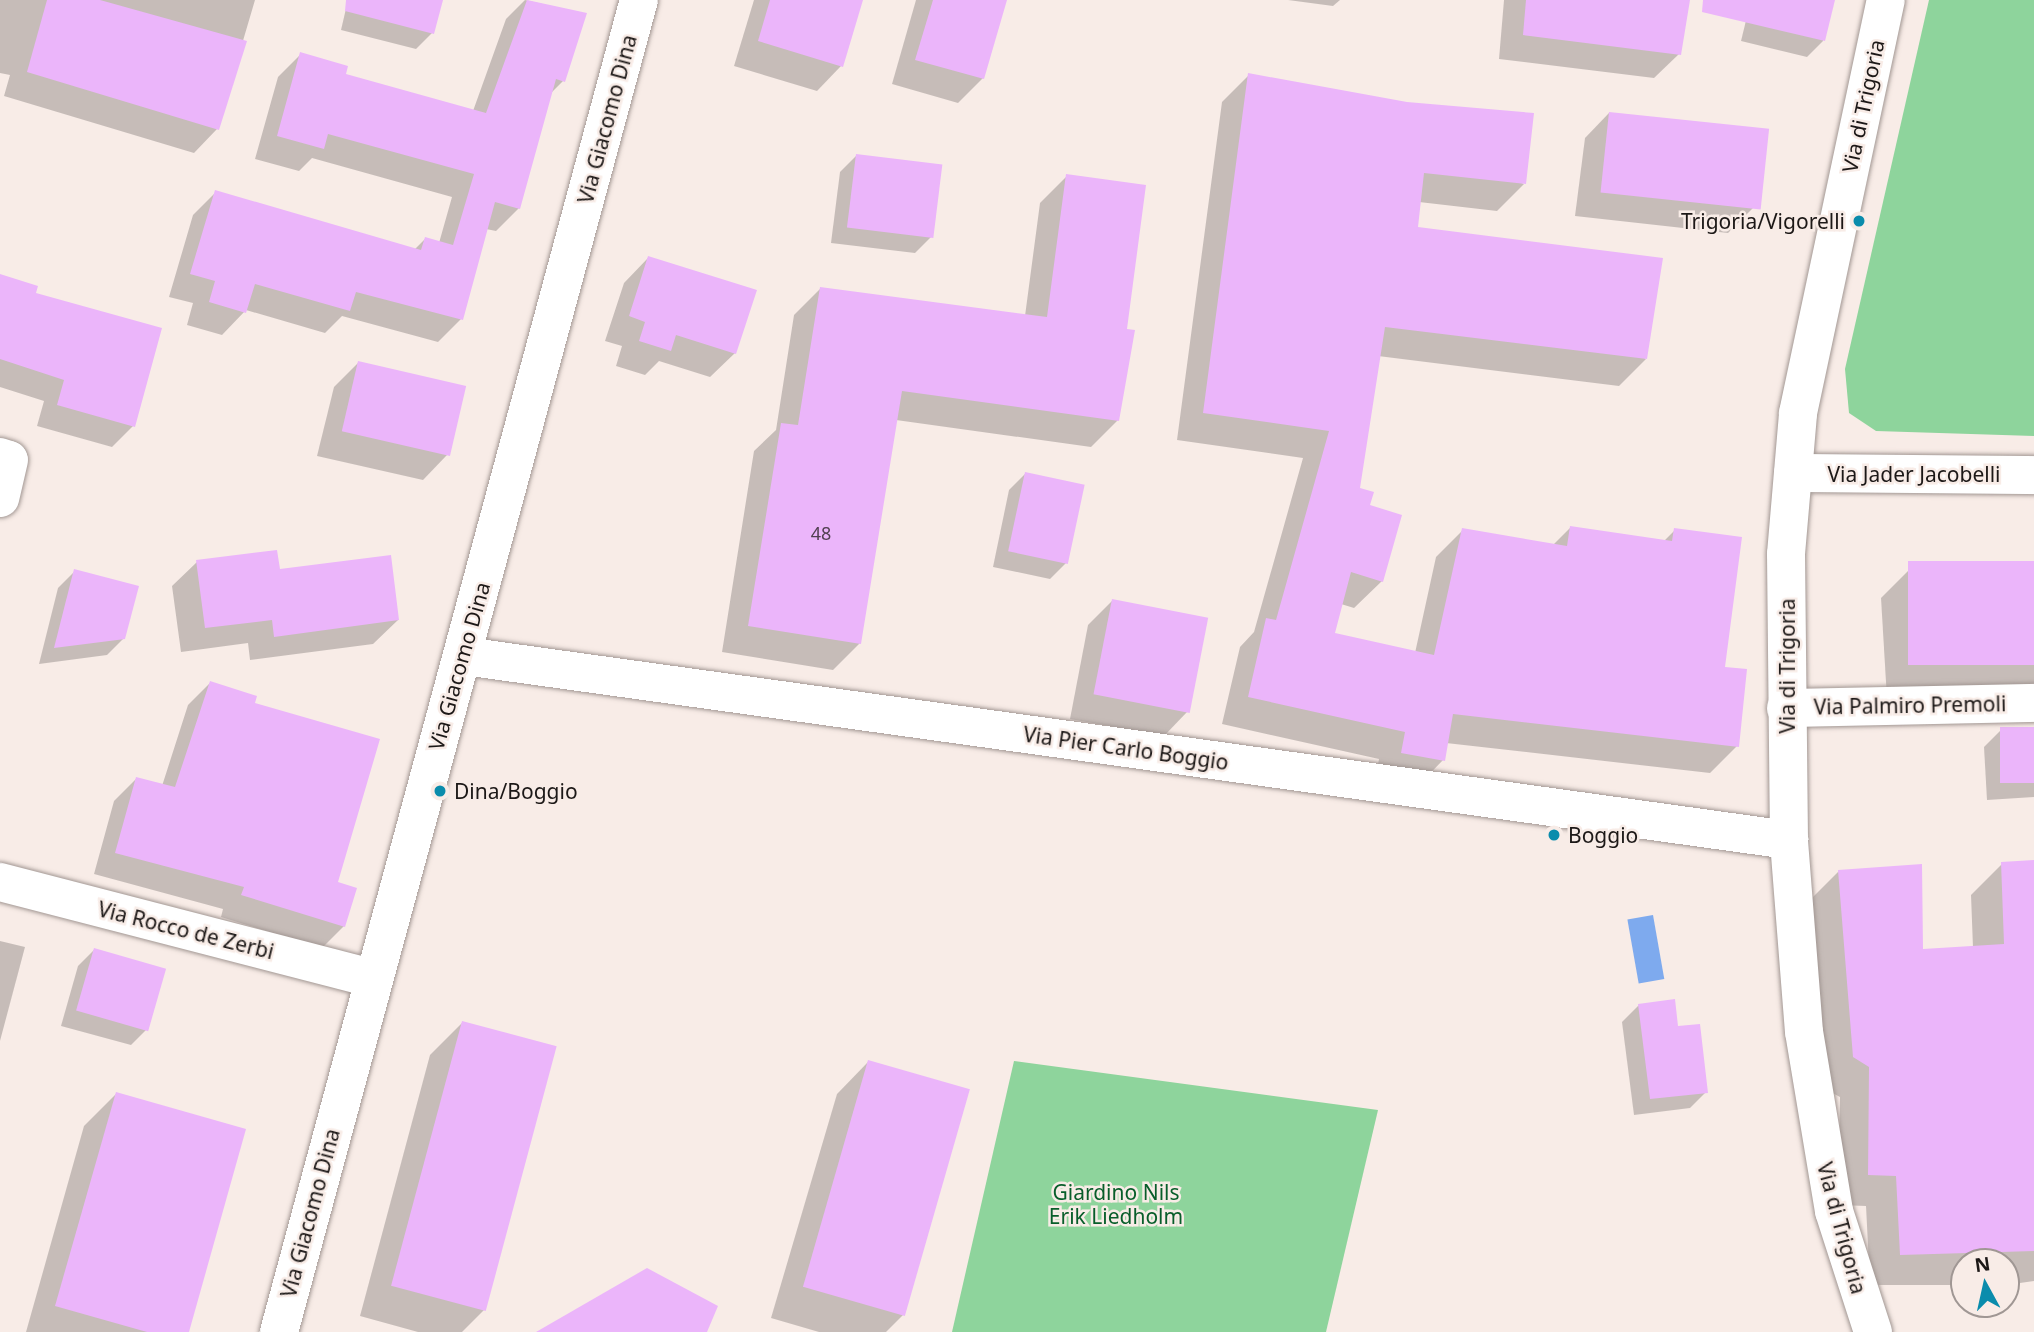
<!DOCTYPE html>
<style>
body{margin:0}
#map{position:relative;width:2034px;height:1332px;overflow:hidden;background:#f8ece7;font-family:"Noto Sans",sans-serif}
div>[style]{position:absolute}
.green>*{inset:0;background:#8ed49c}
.water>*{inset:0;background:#7eaaee;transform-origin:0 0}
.shadow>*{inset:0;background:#0003}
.building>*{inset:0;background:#ebb5fa;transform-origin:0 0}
.roads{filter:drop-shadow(0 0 2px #a29793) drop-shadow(0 0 2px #a29793)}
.minor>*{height:38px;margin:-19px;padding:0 19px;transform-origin:19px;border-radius:19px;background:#fff}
.tertiary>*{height:38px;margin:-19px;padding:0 19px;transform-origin:19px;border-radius:19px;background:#fff}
.dots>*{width:19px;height:19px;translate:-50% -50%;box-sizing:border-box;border:4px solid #f8ece7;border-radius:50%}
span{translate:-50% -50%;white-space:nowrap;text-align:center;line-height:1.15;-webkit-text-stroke:5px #f8ece7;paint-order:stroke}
.number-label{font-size:18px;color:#503f50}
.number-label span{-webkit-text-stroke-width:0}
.street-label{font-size:21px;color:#1c1817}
.poi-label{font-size:21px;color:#1c1817}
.right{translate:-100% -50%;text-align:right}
.left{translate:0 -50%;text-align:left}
.park-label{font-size:21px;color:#085e2a}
.north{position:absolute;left:1950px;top:1248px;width:70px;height:70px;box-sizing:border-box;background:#f8ece7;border:2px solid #a09794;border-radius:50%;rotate:352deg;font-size:19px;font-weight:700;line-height:28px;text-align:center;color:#1c1817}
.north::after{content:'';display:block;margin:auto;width:24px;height:32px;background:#0a8cac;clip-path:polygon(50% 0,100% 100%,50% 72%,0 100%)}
</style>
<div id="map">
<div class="green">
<div style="clip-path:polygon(1929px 0,2034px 0,2034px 436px,1876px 431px,1849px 413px,1845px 369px)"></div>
<div style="clip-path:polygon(1014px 1061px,1378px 1110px,1326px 1332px,952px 1332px)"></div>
</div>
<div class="water">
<div style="left:1653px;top:915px;width:65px;height:26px;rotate:80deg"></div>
</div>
<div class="shadow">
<div style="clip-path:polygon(0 0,255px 0,217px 129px,194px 153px,4px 96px,10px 75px,0 73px)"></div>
<div style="clip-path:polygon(348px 0,441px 0,432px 33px,416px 49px,341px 30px)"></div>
<div style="clip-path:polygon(525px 0,585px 14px,563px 81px,550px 94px,519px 208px,496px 231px,486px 229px,461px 319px,438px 342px,342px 316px,325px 333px,246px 310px,222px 335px,187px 325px,193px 303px,169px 297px,193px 215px,216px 192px,414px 250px,425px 239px,439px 243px,452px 197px,312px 158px,299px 171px,255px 159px,278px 77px,301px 54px,344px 75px,473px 111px,506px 19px)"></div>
<div style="clip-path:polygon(754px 0,861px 0,841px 66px,817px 91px,734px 66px)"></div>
<div style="clip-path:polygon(916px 0,1005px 0,983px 78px,958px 103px,892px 84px)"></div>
<div style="clip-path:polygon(1288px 0,1340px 0,1333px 6px)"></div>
<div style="clip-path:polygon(1504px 0,1688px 0,1679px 54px,1654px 78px,1499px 59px)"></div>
<div style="clip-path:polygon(1751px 0,1833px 0,1823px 41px,1807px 57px,1741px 41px)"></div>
<div style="clip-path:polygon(1249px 75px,1524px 184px,1497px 211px,1419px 202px,1416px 229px,1646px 359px,1619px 386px,1378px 356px,1359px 489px,1368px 507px,1382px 581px,1354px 608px,1341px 604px,1333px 634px,1415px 653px,1436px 557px,1463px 530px,1553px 545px,1570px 528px,1663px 542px,1675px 530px,1723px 668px,1737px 746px,1710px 773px,1446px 743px,1443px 760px,1416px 788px,1375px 780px,1379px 759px,1222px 724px,1240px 647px,1254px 632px,1303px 458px,1177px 440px,1222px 102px)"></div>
<div style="clip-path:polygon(1609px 113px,1753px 208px,1728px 233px,1575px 216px,1585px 138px)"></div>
<div style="clip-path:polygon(856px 156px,932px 236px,915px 253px,831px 243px,840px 172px)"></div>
<div style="clip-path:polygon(1067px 176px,1125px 330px,1118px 420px,1091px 447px,896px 420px,860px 643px,833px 670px,722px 652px,754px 451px,776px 430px,794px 315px,821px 288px,1025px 316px,1040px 203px)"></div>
<div style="clip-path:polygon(648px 258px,735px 353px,710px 377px,659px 361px,645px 375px,616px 366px,622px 346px,605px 341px,624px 283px)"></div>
<div style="clip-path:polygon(0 276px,34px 295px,133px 426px,112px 447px,37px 426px,44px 401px,0 387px)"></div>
<div style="clip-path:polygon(358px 363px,447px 455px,423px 480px,317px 456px,334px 387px)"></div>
<div style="clip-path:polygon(1026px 473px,1066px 563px,1050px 579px,993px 567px,1009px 490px)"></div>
<div style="clip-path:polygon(197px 562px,398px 620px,373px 644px,250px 660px,248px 643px,181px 652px,172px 586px)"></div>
<div style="clip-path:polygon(2034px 563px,2034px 691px,1887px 699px,1881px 598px,1909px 570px)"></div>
<div style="clip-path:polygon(75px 571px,124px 638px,107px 655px,39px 664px,58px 588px)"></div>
<div style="clip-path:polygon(1112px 601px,1188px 711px,1164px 736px,1070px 719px,1088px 625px)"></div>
<div style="clip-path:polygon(210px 683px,336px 883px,344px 926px,322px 948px,221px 917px,223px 909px,94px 874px,114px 801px,136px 779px,162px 786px,188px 705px)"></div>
<div style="clip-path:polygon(2034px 729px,2034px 797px,1987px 800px,1984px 747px,2001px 730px)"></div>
<div style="clip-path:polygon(2034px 862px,2034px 1281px,2006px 1285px,2006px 1262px,1964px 1262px,1964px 1285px,1870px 1285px,1866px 1206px,1838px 1205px,1840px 1097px,1823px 1088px,1808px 902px,1839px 871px,1922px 950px,1973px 948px,1971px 895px,2002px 864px)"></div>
<div style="clip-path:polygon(0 941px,25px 947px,0 1041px)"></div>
<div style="clip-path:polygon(94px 950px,147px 1029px,131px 1045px,61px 1026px,78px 966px)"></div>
<div style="clip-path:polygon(1639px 1005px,1677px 1028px,1706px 1092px,1690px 1108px,1634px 1115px,1622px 1022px)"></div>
<div style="clip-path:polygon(462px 1023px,555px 1047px,484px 1310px,462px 1332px,418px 1332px,360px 1316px,430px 1055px)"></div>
<div style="clip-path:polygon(868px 1062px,903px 1315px,886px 1332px,819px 1332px,771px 1318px,837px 1094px)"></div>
<div style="clip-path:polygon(116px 1094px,187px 1332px,26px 1332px,84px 1126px)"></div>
</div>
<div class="building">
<div style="clip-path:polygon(47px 0,100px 0,247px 41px,219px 130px,27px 72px)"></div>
<div style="clip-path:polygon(346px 0,443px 0,434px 34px,345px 11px)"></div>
<div style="clip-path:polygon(527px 0,587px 13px,565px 82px,556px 79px,520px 209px,495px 202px,463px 320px,356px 292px,350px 311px,255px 284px,246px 313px,209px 302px,215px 281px,190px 274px,215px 190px,421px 250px,425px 237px,453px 245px,474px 174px,328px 134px,324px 149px,277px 136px,300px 52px,348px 66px,346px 74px,486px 113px)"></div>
<div style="clip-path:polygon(770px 0,863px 0,843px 67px,758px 41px)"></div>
<div style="clip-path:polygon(933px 0,1007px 0,984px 79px,915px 60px)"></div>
<div style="clip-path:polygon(1526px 0,1690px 0,1681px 55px,1523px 35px)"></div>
<div style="clip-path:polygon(1703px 0,1835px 0,1825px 41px,1702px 12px)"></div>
<div style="clip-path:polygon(1248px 73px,1407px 102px,1534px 113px,1526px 184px,1424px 173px,1418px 227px,1663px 258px,1647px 359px,1385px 327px,1360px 488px,1374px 492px,1370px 505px,1402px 515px,1383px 582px,1351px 572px,1335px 633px,1434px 655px,1462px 528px,1567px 546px,1570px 526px,1672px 541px,1674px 528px,1742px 537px,1725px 667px,1747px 669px,1739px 747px,1453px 714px,1445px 761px,1401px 753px,1405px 732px,1248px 697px,1266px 618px,1276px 620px,1329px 431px,1203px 413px)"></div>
<div style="left:1609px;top:112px;width:161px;height:81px;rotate:6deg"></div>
<div style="left:856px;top:154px;width:87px;height:74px;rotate:7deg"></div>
<div style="clip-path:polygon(1066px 174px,1146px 185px,1127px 329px,1135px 330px,1119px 421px,902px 391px,861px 644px,748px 626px,781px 423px,798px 425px,820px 287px,1047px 317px)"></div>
<div style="clip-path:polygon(648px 256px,757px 290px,736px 354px,676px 335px,671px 351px,639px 341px,645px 322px,629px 316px)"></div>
<div style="clip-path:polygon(0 274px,38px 286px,36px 293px,162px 328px,135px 427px,57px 405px,64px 380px,0 359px)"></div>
<div style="left:358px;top:361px;width:111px;height:72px;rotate:13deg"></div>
<div style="left:1025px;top:472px;width:61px;height:81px;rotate:12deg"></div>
<div style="clip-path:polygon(277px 550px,280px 569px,391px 555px,399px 620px,274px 637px,272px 620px,205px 628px,196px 560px)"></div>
<div style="left:2034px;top:561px;width:104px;height:126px;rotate:90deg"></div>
<div style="clip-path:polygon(74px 569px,139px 586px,125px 639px,54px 648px)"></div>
<div style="left:1112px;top:599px;width:98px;height:97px;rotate:11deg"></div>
<div style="clip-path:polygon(210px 681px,257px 696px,255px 703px,380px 739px,338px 882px,357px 888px,345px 927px,241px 895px,244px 887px,115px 853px,136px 777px,175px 787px)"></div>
<div style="left:2034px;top:727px;width:56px;height:34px;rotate:90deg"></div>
<div style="clip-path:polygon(2034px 860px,2034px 1251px,1900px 1255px,1896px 1176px,1868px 1175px,1869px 1067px,1853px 1057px,1838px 870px,1922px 864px,1923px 949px,2004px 944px,2001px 862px)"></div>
<div style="left:94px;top:948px;width:75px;height:65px;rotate:16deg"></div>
<div style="clip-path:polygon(1675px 999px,1678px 1026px,1700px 1024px,1708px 1093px,1650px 1099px,1638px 1004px)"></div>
<div style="left:462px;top:1021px;width:98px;height:274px;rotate:15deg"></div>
<div style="left:868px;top:1060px;width:106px;height:236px;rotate:16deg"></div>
<div style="clip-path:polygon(116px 1092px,246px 1129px,189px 1332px,147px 1332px,55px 1306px)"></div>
<div style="clip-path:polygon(647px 1268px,718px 1306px,707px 1332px,536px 1332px)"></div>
</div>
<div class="roads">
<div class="minor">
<div style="left:0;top:457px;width:9px;rotate:18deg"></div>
<div style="left:9px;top:460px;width:39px;rotate:103deg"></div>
<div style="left:1793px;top:473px;width:241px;rotate:0.5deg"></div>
<div style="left:464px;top:656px;width:1338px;rotate:7.91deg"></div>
<div style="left:1786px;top:708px;width:248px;rotate:-1.2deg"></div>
<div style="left:0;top:882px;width:384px;rotate:14.5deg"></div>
<div style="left:279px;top:1332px;width:1380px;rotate:-74.88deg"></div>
</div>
<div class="tertiary">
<div style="left:1873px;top:1332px;width:127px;rotate:-107.9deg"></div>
<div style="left:1834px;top:1211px;width:181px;rotate:-99.5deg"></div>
<div style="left:1804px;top:1032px;width:193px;rotate:-94.5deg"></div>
<div style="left:1789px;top:840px;width:286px;rotate:-90.6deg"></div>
<div style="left:1786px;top:554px;width:142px;rotate:-85.1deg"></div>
<div style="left:1798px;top:413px;width:422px;rotate:-78deg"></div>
</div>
</div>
<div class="dots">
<div style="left:1859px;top:221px;background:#0a8cac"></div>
<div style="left:440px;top:791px;background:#0a8cac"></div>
<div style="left:1554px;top:835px;background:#0a8cac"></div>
</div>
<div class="number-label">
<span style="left:821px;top:533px">48</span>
</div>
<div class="street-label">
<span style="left:1863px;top:106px;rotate:-78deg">Via di Trigoria</span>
<span style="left:607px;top:119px;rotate:-75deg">Via Giacomo Dina</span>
<span style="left:1914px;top:474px">Via Jader Jacobelli</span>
<span style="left:459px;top:666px;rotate:-74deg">Via Giacomo Dina</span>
<span style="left:1787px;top:666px;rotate:-90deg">Via di Trigoria</span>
<span style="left:1910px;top:705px;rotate:-1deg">Via Palmiro Premoli</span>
<span style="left:1126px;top:748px;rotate:8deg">Via Pier Carlo Boggio</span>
<span style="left:186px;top:930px;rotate:14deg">Via Rocco de Zerbi</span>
<span style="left:310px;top:1213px;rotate:-75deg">Via Giacomo Dina</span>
<span style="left:1842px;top:1228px;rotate:75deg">Via di Trigoria</span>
</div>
<div class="poi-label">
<span class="right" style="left:1845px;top:221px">Trigoria/Vigorelli</span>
<span class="left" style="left:454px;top:791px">Dina/Boggio</span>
<span class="left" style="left:1568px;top:835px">Boggio</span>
</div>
<div class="park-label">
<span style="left:1116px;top:1204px">Giardino Nils<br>Erik Liedholm</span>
</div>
<div class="north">N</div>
</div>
